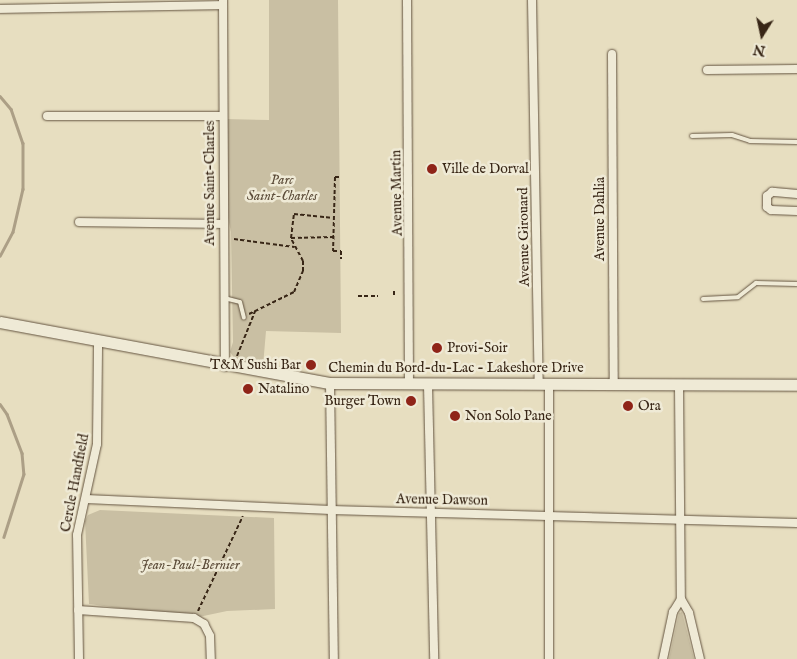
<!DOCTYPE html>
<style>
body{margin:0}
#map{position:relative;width:797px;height:659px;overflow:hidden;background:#e7dec0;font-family:"IM FELL English",serif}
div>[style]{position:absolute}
.green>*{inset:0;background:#c9bfa3}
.stream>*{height:2.5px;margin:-1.25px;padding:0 1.25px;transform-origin:1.25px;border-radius:1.25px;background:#ac9f86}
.path>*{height:2px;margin-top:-1px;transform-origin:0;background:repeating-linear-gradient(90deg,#382616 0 4px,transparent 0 6.5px)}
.roads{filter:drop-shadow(0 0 1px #645440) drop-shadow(0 0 1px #645440)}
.lane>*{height:4px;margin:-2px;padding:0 2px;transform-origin:2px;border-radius:2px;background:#efead6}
.street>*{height:8px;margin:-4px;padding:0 4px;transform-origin:4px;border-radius:4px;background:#efead6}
.secondary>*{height:11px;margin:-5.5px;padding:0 5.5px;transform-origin:5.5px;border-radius:5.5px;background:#efead6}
.dots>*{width:14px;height:14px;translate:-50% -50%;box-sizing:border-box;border:2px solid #efead6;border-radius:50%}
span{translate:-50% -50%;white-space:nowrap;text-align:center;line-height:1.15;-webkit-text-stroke:5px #efead6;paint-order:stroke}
.poi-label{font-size:14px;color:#382616}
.left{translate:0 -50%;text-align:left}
.right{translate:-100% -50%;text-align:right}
.park-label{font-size:14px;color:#5c4c39;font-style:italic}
.street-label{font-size:14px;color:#382616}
.north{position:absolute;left:737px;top:10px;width:50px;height:50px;-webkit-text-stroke:4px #efead6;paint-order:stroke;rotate:190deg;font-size:14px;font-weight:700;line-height:20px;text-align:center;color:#382616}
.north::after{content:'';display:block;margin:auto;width:18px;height:22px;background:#382616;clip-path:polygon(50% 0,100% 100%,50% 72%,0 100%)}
</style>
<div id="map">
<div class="green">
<div style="clip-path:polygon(269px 0,338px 0,341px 333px,266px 331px,263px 366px,235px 359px,230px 352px,233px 342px,231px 232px,226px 208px,225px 119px,269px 120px)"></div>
<div style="clip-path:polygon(100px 510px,274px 518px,275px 609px,227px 611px,194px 618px,89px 604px,85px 521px,88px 515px)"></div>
<div style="clip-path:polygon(682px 612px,694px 659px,669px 659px,679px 613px)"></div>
</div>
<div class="stream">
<div style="left:0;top:96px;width:17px;rotate:50deg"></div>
<div style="left:11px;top:109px;width:36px;rotate:71deg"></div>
<div style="left:23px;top:143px;width:46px;rotate:90deg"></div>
<div style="left:23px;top:189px;width:44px;rotate:103.1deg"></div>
<div style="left:13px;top:232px;width:27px;rotate:118deg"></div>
<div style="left:0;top:404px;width:12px;rotate:55deg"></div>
<div style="left:7px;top:414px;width:42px;rotate:69deg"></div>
<div style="left:22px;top:453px;width:21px;rotate:85deg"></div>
<div style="left:24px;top:474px;width:66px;rotate:107.6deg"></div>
</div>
<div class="path">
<div style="left:339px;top:177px;width:4px;rotate:180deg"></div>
<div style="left:335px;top:177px;width:74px;rotate:91.5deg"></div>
<div style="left:333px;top:251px;width:8px"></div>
<div style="left:341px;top:251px;width:8px;rotate:90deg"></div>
<div style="left:334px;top:237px;width:43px;rotate:178.7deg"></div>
<div style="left:291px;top:238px;width:24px;rotate:-83deg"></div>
<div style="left:294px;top:214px;width:40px;rotate:5.7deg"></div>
<div style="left:234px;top:239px;width:61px;rotate:7.6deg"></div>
<div style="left:394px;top:291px;width:6px;rotate:90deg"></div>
<div style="left:358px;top:296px;width:20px"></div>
<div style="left:249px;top:314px;width:50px;rotate:-26.1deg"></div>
<div style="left:294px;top:292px;width:23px;rotate:-67deg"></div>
<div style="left:303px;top:271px;width:10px;rotate:-90deg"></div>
<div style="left:303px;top:261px;width:26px;rotate:-118deg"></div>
<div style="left:237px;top:356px;width:51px;rotate:-68deg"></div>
<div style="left:198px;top:611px;width:105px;rotate:-64.7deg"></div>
</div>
<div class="roads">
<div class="lane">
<div style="left:692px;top:136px;width:40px;rotate:-1.4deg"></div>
<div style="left:732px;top:135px;width:19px;rotate:18deg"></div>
<div style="left:750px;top:141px;width:47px;rotate:1.2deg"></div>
<div style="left:224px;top:298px;width:16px;rotate:14deg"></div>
<div style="left:240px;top:302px;width:16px;rotate:76deg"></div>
<div style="left:703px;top:299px;width:35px;rotate:-3deg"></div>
<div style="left:738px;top:297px;width:23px;rotate:-38deg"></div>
<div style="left:756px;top:283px;width:41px;rotate:1.4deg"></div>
</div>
<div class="street">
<div style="left:223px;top:0;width:367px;rotate:89.7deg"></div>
<div style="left:407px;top:0;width:385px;rotate:89.7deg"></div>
<div style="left:532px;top:0;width:383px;rotate:89deg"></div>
<div style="left:0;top:9px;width:223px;rotate:-1deg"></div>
<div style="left:612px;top:54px;width:330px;rotate:89.7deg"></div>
<div style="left:707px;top:70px;width:90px;rotate:-0.6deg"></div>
<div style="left:47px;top:116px;width:176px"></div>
<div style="left:797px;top:194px;width:25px;rotate:-175deg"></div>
<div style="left:772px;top:192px;width:6px;rotate:141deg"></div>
<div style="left:767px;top:196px;width:11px;rotate:90deg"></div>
<div style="left:767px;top:207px;width:5px;rotate:37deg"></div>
<div style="left:771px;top:210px;width:26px;rotate:2deg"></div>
<div style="left:79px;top:222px;width:143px;rotate:0.8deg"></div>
<div style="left:330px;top:383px;width:276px;rotate:89.2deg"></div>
<div style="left:549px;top:383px;width:276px;rotate:90deg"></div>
<div style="left:428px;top:385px;width:274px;rotate:88.7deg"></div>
<div style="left:679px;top:386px;width:213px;rotate:89.5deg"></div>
<div style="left:681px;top:599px;width:16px;rotate:60deg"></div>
<div style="left:689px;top:613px;width:47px;rotate:76.6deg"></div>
<div style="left:86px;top:499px;width:245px;rotate:2.6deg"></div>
<div style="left:331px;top:510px;width:466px;rotate:1.6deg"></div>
<div style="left:78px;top:610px;width:116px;rotate:3.9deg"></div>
<div style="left:194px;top:618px;width:12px;rotate:31deg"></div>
<div style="left:204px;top:624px;width:13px;rotate:63deg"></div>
<div style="left:210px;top:636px;width:23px;rotate:88deg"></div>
<div style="left:79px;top:659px;width:124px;rotate:-90.9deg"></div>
<div style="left:77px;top:535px;width:93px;rotate:-77.6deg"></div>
<div style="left:97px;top:444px;width:102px;rotate:-89.4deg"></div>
<div style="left:663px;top:659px;width:48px;rotate:-78deg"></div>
<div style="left:673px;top:612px;width:15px;rotate:-58deg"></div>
</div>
<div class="secondary">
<div style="left:0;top:322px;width:336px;rotate:10.5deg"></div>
<div style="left:330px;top:383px;width:467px;rotate:0.2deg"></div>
</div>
</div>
<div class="dots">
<div style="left:432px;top:169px;background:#8f2418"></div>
<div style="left:437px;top:348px;background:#8f2418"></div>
<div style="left:311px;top:365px;background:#8f2418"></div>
<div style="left:248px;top:389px;background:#8f2418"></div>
<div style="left:411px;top:401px;background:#8f2418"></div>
<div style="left:628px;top:406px;background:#8f2418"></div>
<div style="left:455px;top:416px;background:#8f2418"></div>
</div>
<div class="poi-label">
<span class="left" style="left:442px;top:169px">Ville de Dorval</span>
<span class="left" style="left:447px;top:348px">Provi-Soir</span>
<span class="right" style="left:301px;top:365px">T&amp;M Sushi Bar</span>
<span class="left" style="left:258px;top:389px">Natalino</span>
<span class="right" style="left:401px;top:401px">Burger Town</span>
<span class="left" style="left:638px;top:406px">Ora</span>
<span class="left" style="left:465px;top:416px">Non Solo Pane</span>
</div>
<div class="park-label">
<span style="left:282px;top:188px">Parc<br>Saint-Charles</span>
<span style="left:190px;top:565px">Jean-Paul-Bernier</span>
</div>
<div class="street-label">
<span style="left:210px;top:183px;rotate:-90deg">Avenue Saint-Charles</span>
<span style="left:397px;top:193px;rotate:-91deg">Avenue Martin</span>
<span style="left:600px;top:219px;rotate:-90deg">Avenue Dahlia</span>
<span style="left:524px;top:237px;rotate:-91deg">Avenue Girouard</span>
<span style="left:456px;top:368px">Chemin du Bord-du-Lac - Lakeshore Drive</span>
<span style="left:75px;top:483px;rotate:-79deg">Cercle Handfield</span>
<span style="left:442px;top:500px;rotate:1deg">Avenue Dawson</span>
</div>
<div class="north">N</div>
</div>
